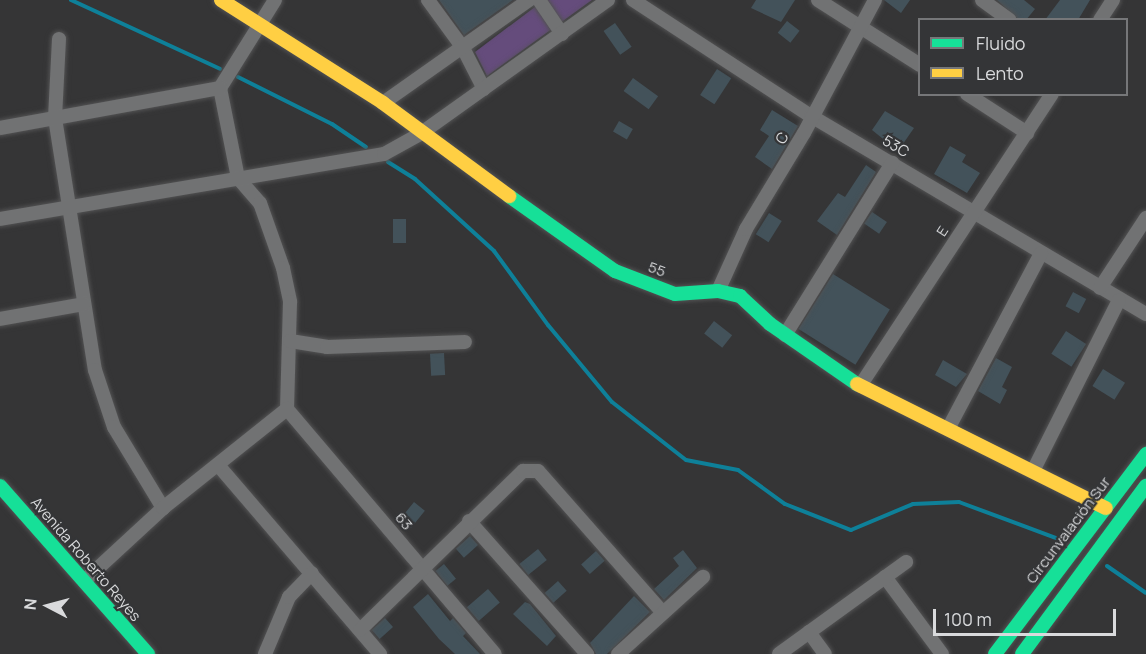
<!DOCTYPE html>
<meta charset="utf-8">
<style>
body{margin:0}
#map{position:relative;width:1146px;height:654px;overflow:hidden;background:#353536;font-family:Manrope,sans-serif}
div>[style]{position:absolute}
.green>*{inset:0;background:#654c7c}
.stream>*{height:4px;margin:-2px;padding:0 2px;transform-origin:2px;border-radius:2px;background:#0e8099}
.building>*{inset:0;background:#43525a;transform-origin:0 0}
.roads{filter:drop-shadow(0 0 2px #525253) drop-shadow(0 0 2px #525253)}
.street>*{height:14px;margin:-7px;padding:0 7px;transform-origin:7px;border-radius:7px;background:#717273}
.fast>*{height:14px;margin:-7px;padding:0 7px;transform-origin:7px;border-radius:7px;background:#16e098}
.slow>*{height:14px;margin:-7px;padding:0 7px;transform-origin:7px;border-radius:7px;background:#ffcf43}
span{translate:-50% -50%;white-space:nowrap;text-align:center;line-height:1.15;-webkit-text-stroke:4.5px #343537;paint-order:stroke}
.street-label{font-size:15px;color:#d9dadc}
.legend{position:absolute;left:918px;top:18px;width:210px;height:78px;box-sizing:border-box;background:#343537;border:2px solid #767779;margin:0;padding:8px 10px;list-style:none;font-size:18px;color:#d9dadc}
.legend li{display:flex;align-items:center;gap:12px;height:30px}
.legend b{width:30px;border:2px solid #767779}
.north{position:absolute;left:18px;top:576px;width:60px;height:60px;-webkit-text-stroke:4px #343537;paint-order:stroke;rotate:276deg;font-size:16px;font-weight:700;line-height:24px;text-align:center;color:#d9dadc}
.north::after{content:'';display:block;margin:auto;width:21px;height:27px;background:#d9dadc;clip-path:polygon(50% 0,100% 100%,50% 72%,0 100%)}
.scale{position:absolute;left:933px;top:609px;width:183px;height:27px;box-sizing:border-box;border:3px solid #d9dadc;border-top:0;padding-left:8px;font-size:18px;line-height:21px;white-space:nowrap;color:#d9dadc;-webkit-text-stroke:4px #343537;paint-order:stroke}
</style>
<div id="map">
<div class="green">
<div style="clip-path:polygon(544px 0,592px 0,487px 76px,475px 52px)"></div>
</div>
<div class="stream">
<div style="left:71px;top:0;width:164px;rotate:24.8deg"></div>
<div style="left:238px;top:77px;width:105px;rotate:26.6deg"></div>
<div style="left:332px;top:124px;width:41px;rotate:34.1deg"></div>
<div style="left:388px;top:162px;width:32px;rotate:32deg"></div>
<div style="left:415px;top:179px;width:107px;rotate:42.3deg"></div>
<div style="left:494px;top:251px;width:92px;rotate:53.9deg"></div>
<div style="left:548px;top:325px;width:100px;rotate:50.3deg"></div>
<div style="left:612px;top:402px;width:94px;rotate:38.1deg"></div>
<div style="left:686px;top:460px;width:53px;rotate:10.9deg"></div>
<div style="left:738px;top:470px;width:58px;rotate:35.9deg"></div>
<div style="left:785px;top:504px;width:71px;rotate:21.5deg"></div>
<div style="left:851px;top:530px;width:67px;rotate:-22.8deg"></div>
<div style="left:913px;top:504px;width:46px;rotate:-2.5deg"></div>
<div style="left:959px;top:502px;width:103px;rotate:20.4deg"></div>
<div style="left:1107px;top:566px;width:47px;rotate:34.7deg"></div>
</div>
<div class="building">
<div style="clip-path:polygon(439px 0,513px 0,464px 35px)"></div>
<div style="clip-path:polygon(756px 0,795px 0,781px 22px,751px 8px)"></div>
<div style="clip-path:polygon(884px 0,910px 0,901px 13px)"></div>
<div style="clip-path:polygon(997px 0,1024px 0,1035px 9px,1026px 20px,1019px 20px)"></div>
<div style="clip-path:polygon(1060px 0,1090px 0,1078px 20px,1045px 20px)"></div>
<div style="left:787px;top:21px;width:16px;height:15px;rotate:38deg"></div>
<div style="left:615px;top:23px;width:29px;height:14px;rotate:55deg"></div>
<div style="left:717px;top:69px;width:17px;height:31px;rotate:33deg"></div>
<div style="left:633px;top:78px;width:31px;height:16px;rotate:36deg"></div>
<div style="clip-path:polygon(772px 110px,798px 126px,772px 169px,755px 157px,769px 136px,760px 130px)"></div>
<div style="clip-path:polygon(885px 111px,914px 128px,898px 151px,872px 130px)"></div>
<div style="left:619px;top:121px;width:16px;height:12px;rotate:30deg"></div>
<div style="clip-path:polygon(950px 146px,966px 155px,962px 162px,980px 173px,967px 193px,934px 174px)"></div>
<div style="clip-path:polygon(866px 165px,876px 172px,837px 235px,817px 221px,838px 193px,845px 197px)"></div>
<div style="left:872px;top:212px;width:18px;height:14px;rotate:34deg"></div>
<div style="left:769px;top:213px;width:15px;height:25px;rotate:32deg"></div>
<div style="left:393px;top:219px;width:13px;height:24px"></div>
<div style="left:833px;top:274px;width:67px;height:65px;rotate:32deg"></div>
<div style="left:1073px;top:292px;width:15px;height:16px;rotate:28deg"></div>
<div style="left:714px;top:321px;width:23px;height:16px;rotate:38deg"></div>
<div style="left:1066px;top:331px;width:24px;height:27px;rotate:33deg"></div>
<div style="left:444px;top:353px;width:22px;height:14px;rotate:87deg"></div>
<div style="clip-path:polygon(996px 358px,1012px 367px,1002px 387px,1007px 390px,1000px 404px,978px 391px)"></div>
<div style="clip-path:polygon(943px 360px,967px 374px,956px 387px,935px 375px)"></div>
<div style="left:1103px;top:369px;width:26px;height:20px;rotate:32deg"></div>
<div style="left:414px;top:502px;width:14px;height:22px;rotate:39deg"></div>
<div style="left:470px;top:536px;width:12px;height:19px;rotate:48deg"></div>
<div style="left:538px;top:549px;width:14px;height:24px;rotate:51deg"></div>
<div style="clip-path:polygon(683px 550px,697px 568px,664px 600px,654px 589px,679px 566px,673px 558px)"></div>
<div style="left:596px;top:551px;width:13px;height:20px;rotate:48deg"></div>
<div style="left:444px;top:564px;width:19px;height:11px;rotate:51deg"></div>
<div style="left:558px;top:581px;width:13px;height:18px;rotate:48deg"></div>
<div style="left:488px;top:589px;width:18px;height:28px;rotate:49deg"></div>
<div style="clip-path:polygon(428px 594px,450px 621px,453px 618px,466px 633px,463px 636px,480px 654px,455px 654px,439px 639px,413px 607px)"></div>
<div style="clip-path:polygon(634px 596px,650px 612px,607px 654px,596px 654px,590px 643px)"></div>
<div style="clip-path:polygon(525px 602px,530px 604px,556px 636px,547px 646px,513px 614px)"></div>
<div style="left:385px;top:618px;width:12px;height:18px;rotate:48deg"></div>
</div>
<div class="roads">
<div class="street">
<div style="left:275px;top:0;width:104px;rotate:122deg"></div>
<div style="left:220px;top:88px;width:92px;rotate:78.7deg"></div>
<div style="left:238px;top:178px;width:33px;rotate:49deg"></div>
<div style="left:260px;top:203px;width:69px;rotate:70.5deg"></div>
<div style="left:283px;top:268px;width:35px;rotate:78deg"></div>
<div style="left:290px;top:302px;width:107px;rotate:91.6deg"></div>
<div style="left:428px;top:0;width:59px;rotate:53.9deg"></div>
<div style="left:463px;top:48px;width:46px;rotate:62.9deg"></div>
<div style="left:539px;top:0;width:41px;rotate:55.9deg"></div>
<div style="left:633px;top:0;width:212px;rotate:33.1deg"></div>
<div style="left:811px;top:116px;width:389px;rotate:30.6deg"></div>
<div style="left:818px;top:0;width:121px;rotate:32.5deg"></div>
<div style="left:982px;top:0;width:34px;rotate:36deg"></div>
<div style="left:1100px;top:20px;width:24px;rotate:-57deg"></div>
<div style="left:59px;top:39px;width:79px;rotate:92.9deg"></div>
<div style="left:55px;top:118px;width:255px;rotate:81deg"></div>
<div style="left:95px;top:370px;width:60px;rotate:71.6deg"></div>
<div style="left:114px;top:427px;width:95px;rotate:58.8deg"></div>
<div style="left:967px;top:94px;width:72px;rotate:33deg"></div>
<div style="left:383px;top:103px;width:179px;rotate:-35.2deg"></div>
<div style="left:0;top:128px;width:224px;rotate:-10.3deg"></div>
<div style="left:0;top:219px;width:389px;rotate:-9.6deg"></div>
<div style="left:384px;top:154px;width:41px;rotate:-29.1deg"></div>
<div style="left:420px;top:134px;width:231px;rotate:-35.5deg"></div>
<div style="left:1100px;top:288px;width:84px;rotate:-56.7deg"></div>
<div style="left:718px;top:291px;width:68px;rotate:-65.7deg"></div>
<div style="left:746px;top:229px;width:112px;rotate:-58.9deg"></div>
<div style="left:804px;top:133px;width:151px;rotate:-61.9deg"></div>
<div style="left:0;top:319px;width:85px;rotate:-10.1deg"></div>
<div style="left:785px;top:335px;width:203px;rotate:-58.1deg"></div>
<div style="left:290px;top:341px;width:37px;rotate:9deg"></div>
<div style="left:327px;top:347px;width:138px;rotate:-2.1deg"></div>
<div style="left:860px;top:386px;width:349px;rotate:-56.7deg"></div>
<div style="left:287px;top:409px;width:321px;rotate:49.7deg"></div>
<div style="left:948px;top:429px;width:199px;rotate:-62.1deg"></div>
<div style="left:218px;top:465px;width:249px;rotate:49.4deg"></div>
<div style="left:1033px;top:471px;width:191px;rotate:-63.3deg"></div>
<div style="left:469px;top:521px;width:178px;rotate:48.4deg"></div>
<div style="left:885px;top:577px;width:96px;rotate:53.5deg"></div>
<div style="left:84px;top:581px;width:108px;rotate:-42.7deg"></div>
<div style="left:163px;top:508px;width:159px;rotate:-38.6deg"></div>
<div style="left:360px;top:630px;width:228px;rotate:-44.3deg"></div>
<div style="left:523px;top:471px;width:15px"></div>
<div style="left:538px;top:471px;width:189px;rotate:48.6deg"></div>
<div style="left:809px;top:632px;width:27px;rotate:54deg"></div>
<div style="left:265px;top:654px;width:62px;rotate:-67.2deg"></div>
<div style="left:289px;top:597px;width:33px;rotate:-46deg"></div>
<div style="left:618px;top:654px;width:115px;rotate:-42.2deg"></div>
<div style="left:779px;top:654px;width:157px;rotate:-35.9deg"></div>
</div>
<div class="fast">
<div style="left:509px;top:196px;width:130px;rotate:35.3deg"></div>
<div style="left:615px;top:271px;width:64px;rotate:21deg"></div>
<div style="left:675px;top:294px;width:43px;rotate:-4deg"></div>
<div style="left:718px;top:291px;width:23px;rotate:13deg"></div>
<div style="left:740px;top:296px;width:41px;rotate:43deg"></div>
<div style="left:770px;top:324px;width:106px;rotate:34.6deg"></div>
<div style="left:0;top:486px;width:224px;rotate:48.6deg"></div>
<div style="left:995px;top:654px;width:251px;rotate:-52.9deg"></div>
<div style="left:1022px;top:654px;width:209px;rotate:-53.6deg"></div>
</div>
<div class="slow">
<div style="left:221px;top:0;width:192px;rotate:32.4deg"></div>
<div style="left:383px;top:103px;width:157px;rotate:36.4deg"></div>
<div style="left:857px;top:384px;width:278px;rotate:26.5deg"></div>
</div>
</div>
<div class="street-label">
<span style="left:782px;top:138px;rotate:-61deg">C</span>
<span style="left:896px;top:146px;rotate:31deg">53C</span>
<span style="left:942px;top:231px;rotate:-57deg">E</span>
<span style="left:657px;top:269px;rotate:21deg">55</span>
<span style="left:404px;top:521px;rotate:50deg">63</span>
<span style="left:1068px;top:530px;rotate:-53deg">Circunvalación Sur</span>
<span style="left:86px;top:559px;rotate:49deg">Avenida Roberto Reyes</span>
</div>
<ul class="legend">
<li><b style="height:8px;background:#16e098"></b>Fluido</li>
<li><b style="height:8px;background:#ffcf43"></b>Lento</li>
</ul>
<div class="north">N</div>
<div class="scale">100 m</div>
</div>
